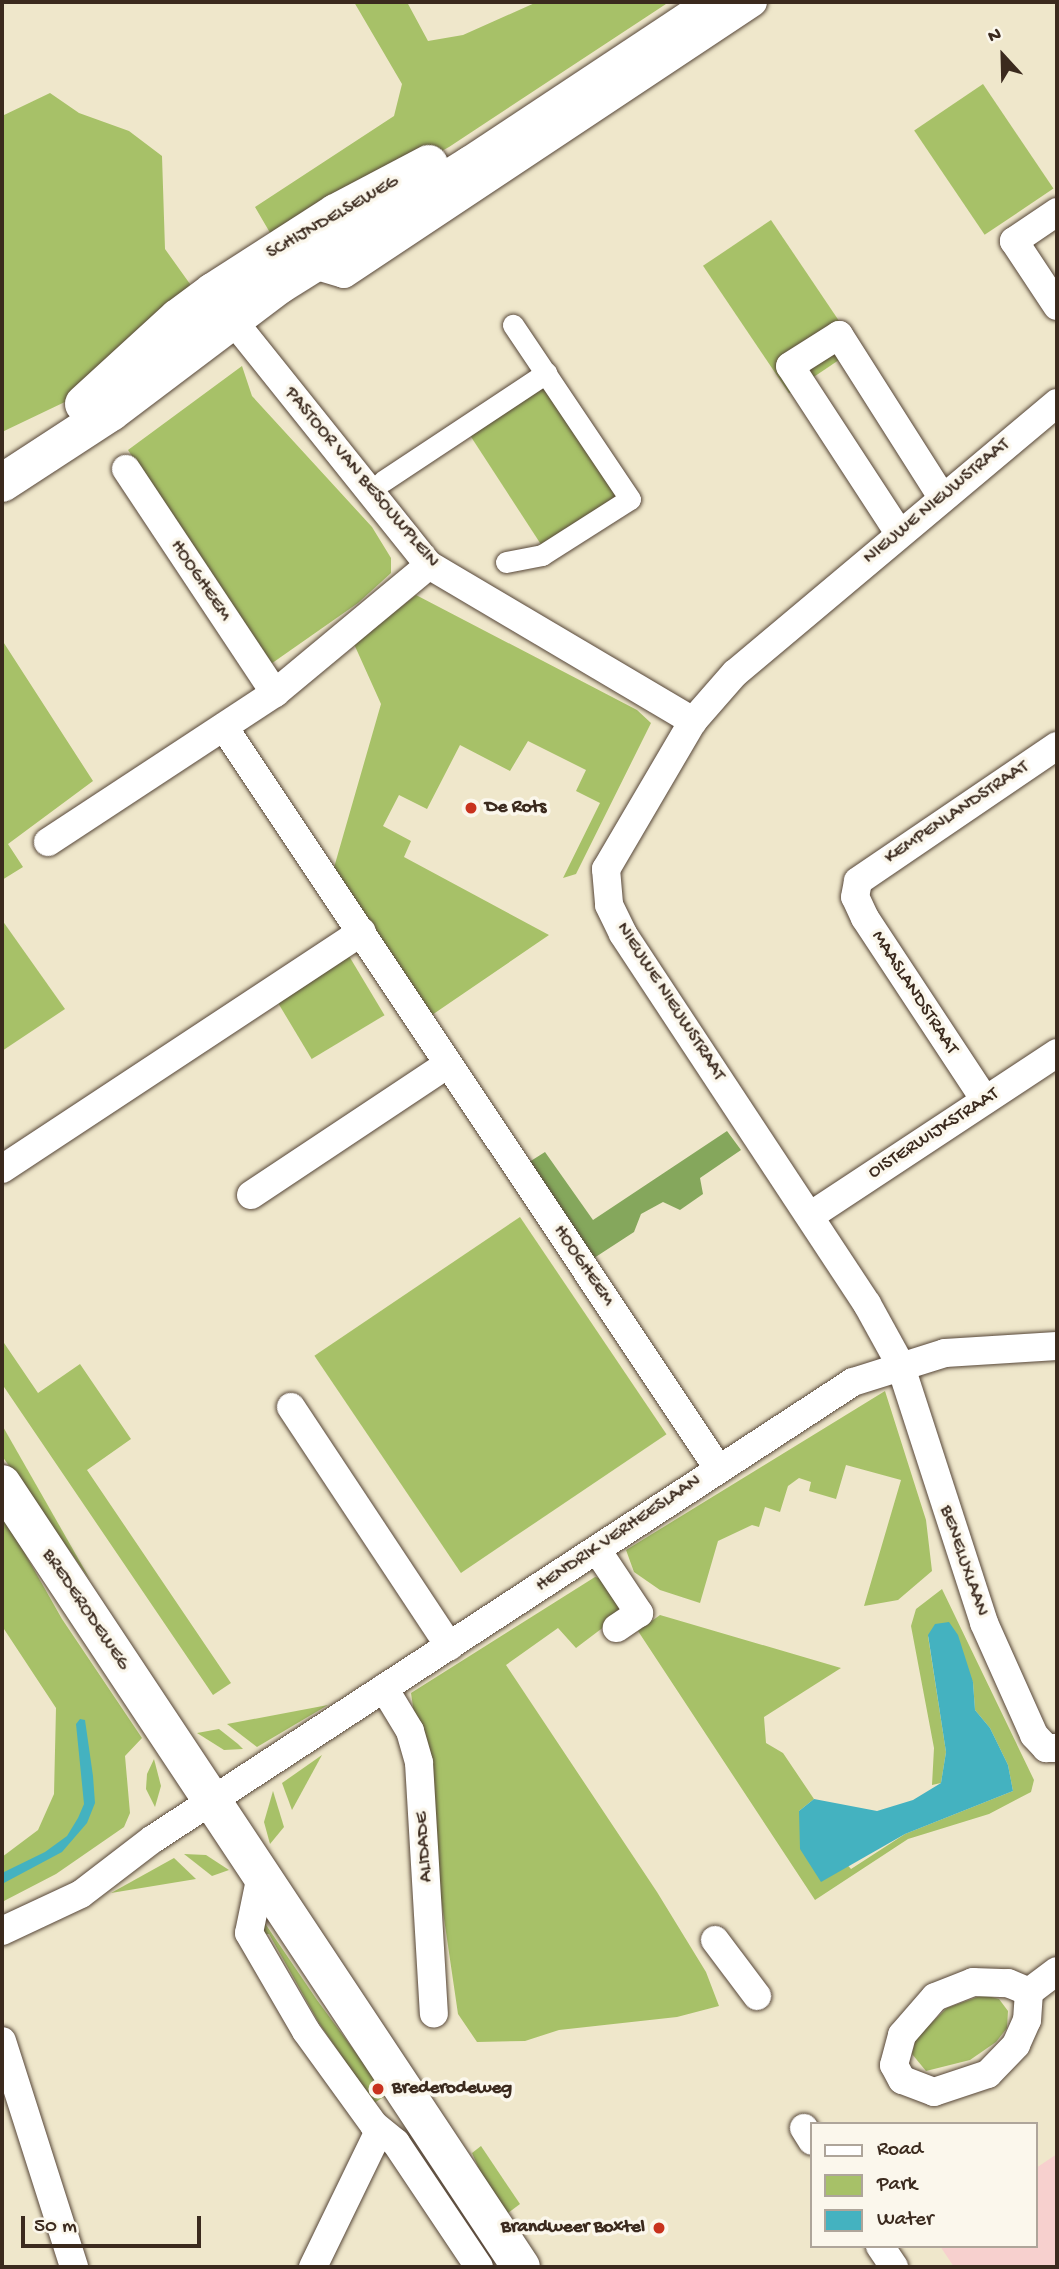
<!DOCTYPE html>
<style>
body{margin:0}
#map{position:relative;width:1059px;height:2269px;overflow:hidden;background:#efe7cb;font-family:"Gochi Hand",sans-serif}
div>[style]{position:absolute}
.built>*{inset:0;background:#f7d0ce}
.green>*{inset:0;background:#a7c168;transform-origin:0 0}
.forest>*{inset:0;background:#85a75c}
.water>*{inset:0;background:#44b2c0}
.roads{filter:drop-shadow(0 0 2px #564638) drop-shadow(0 0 2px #564638)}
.pedestrian>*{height:21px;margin:-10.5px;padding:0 10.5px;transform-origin:10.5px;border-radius:10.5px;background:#fff}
.minor>*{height:28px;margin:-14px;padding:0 14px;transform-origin:14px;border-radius:14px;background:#fff}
.secondary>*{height:38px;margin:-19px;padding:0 19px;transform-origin:19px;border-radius:19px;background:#fff}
.dots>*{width:19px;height:19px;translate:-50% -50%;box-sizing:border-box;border:4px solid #fbf7ec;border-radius:50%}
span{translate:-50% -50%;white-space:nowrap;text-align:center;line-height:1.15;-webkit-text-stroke:7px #fbf7ec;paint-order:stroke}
.street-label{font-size:19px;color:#3b2a1e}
.poi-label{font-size:19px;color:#3b2a1e;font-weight:700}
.left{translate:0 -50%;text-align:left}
.right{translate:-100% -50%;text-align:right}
.frame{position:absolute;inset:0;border:4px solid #3b2a1e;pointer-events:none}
.legend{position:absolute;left:810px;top:2122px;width:228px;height:126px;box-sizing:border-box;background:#fbf7ec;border:2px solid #aea59a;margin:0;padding:9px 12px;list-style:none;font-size:21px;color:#3b2a1e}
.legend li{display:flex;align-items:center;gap:14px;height:35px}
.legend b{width:35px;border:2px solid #aea59a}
.north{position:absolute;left:968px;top:21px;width:70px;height:70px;-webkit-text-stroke:5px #fbf7ec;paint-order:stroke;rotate:338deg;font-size:19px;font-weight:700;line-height:28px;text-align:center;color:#3b2a1e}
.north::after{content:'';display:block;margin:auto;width:24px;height:32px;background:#3b2a1e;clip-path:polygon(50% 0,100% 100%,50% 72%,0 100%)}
.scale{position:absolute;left:21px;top:2216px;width:180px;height:32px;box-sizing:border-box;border:4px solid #3b2a1e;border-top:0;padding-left:9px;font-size:21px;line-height:24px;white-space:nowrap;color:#3b2a1e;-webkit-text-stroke:5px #fbf7ec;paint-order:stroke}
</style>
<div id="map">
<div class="built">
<div style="clip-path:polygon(1057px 2154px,1057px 2267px,954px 2267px,940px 2246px,1036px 2246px,1036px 2168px)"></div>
</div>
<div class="green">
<div style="clip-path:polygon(354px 2px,407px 2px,428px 41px,463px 35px,537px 2px,669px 2px,449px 147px,276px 243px,255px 207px,394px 116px,402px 84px)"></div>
<div style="left:983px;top:84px;width:126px;height:83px;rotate:56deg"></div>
<div style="clip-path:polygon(50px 93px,79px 113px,129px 131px,162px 156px,165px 249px,190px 284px,185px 309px,69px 400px,2px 432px,2px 116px)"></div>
<div style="left:771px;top:220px;width:154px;height:82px;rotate:56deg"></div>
<div style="clip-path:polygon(242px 366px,252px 396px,372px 527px,391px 558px,391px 573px,358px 603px,268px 666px,128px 450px)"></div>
<div style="left:547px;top:383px;width:140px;height:93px;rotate:57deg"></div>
<div style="clip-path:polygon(416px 595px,637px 710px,651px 723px,576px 874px,563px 878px,600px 803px,576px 791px,586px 770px,528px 741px,510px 771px,460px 745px,427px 809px,399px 795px,383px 826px,411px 841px,404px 857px,549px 935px,429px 1017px,333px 871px,381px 704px,354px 644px)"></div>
<div style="clip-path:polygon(2px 640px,93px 781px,8px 844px,23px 867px,2px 880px)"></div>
<div style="clip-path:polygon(2px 920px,65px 1009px,2px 1051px)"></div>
<div style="left:349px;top:956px;width:69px;height:85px;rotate:59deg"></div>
<div style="left:520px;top:1217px;width:262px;height:248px;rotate:56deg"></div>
<div style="clip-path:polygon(2px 1340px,38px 1393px,80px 1364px,131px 1439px,87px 1470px,231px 1683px,213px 1695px,2px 1384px)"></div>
<div style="clip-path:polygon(885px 1391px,926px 1520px,932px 1571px,898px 1600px,864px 1606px,901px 1480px,846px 1465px,836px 1499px,809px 1491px,811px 1482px,799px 1478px,788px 1486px,780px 1512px,765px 1507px,759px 1527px,752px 1525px,718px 1541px,700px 1603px,660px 1590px,634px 1572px,626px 1550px)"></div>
<div style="clip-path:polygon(2px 1425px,91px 1581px,2px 1456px)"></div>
<div style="clip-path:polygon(2px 1513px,62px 1619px,142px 1738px,125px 1756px,130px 1813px,124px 1827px,56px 1874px,2px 1902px,2px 1857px,38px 1830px,54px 1794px,56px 1708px,2px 1626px)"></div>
<div style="clip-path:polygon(595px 1577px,604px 1579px,621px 1605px,613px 1620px,576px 1648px,558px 1628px,506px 1665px,657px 1892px,706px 1972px,719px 2006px,677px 2017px,559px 2030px,525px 2041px,477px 2042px,458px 2014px,411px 1693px)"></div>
<div style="clip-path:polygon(942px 1589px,1034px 1780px,1031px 1792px,989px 1814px,908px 1839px,815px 1900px,638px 1631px,660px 1615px,841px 1668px,764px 1717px,766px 1743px,783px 1753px,814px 1799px,799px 1811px,851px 1869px,905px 1834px,1013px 1791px,1008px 1765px,990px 1728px,975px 1710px,973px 1682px,928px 1636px,946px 1752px,941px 1783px,932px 1785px,934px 1748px,911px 1626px,916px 1609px)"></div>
<div style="clip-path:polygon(328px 1705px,257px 1747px,227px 1724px)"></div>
<div style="clip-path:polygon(219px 1729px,238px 1744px,243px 1749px,224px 1750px,197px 1733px)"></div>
<div style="clip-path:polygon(322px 1755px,292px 1810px,282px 1783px)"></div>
<div style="clip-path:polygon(154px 1759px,161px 1786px,155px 1807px,146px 1789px,147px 1774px)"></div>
<div style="clip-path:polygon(273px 1791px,284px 1827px,270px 1844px,264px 1822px)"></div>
<div style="clip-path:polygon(184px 1854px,206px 1855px,229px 1870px,212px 1876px)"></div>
<div style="clip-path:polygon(174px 1858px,196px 1879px,111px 1893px)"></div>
<div style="clip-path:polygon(262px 1919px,317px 2000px,387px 2095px,374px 2103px,319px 2023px,269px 1934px,263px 1934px)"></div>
<div style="clip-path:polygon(983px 1995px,999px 1999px,1008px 2011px,1007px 2028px,996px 2042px,970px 2060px,926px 2071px,912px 2054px,916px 2038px,947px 2008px)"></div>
<div style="clip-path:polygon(481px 2146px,520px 2204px,504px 2216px,499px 2214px,472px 2153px)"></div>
</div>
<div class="forest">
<div style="clip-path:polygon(727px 1131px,741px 1150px,700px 1178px,703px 1194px,680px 1210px,663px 1202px,641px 1214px,634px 1232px,591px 1260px,526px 1164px,545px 1152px,593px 1220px)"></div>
</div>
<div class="water">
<div style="clip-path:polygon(949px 1622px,958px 1635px,973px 1682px,975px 1710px,990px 1728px,1008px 1765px,1013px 1791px,905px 1834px,821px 1882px,800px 1849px,799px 1811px,814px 1799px,877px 1811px,913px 1800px,941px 1783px,946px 1752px,928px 1635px,935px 1624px)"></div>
<div style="clip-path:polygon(80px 1719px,85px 1720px,93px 1776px,95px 1803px,87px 1823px,62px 1852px,2px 1884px,2px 1873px,45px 1852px,67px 1836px,78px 1818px,84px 1804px,76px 1724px)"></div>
</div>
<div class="roads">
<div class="pedestrian">
<div style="left:383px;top:481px;width:196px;rotate:-33.5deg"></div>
<div style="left:506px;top:562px;width:37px;rotate:-11deg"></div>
<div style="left:542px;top:555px;width:104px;rotate:-32.5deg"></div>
<div style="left:630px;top:499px;width:210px;rotate:-123.9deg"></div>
</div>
<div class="minor">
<div style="left:1057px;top:212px;width:52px;rotate:146deg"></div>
<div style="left:1014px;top:241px;width:78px;rotate:56.5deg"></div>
<div style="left:311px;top:264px;width:34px;rotate:17deg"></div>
<div style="left:344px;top:274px;width:491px;rotate:-33.6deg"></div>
<div style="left:231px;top:318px;width:317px;rotate:51.3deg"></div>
<div style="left:429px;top:565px;width:307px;rotate:30.6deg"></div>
<div style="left:1057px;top:403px;width:420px;rotate:140deg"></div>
<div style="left:735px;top:673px;width:64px;rotate:131.2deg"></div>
<div style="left:693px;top:721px;width:172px;rotate:120.4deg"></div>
<div style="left:606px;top:869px;width:36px;rotate:85deg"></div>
<div style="left:609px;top:905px;width:32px;rotate:64deg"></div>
<div style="left:623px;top:934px;width:443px;rotate:56.6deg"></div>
<div style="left:867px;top:1304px;width:68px;rotate:61.2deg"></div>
<div style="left:900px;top:1364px;width:272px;rotate:72deg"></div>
<div style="left:984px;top:1623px;width:123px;rotate:65.9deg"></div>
<div style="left:1034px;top:1735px;width:18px;rotate:47deg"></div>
<div style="left:1046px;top:1748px;width:11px"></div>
<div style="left:126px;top:469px;width:269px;rotate:56.4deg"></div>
<div style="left:899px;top:533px;width:199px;rotate:-123.1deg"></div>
<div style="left:790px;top:366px;width:58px;rotate:-32.3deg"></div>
<div style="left:839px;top:335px;width:192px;rotate:57.6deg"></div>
<div style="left:224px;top:727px;width:891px;rotate:56.31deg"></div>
<div style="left:48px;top:842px;width:272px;rotate:-33.3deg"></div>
<div style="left:275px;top:693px;width:200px;rotate:-39.7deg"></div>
<div style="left:985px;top:1100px;width:218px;rotate:-123.4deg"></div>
<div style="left:865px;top:918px;width:23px;rotate:-115deg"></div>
<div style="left:855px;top:897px;width:16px;rotate:-79deg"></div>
<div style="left:858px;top:881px;width:240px;rotate:-34.2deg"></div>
<div style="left:2px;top:1169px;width:431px;rotate:-33.4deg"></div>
<div style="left:251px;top:1195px;width:235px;rotate:-33.6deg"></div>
<div style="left:810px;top:1216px;width:296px;rotate:-33.4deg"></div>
<div style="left:291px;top:1407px;width:287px;rotate:56.5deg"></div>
<div style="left:597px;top:1550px;width:76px;rotate:56.3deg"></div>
<div style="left:639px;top:1613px;width:27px;rotate:146deg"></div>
<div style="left:384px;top:1688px;width:50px;rotate:58.8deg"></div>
<div style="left:410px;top:1731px;width:33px;rotate:74deg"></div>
<div style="left:419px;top:1763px;width:251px;rotate:86.6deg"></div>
<div style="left:261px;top:1875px;width:59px;rotate:101.7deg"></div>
<div style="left:249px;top:1933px;width:113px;rotate:59.8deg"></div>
<div style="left:306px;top:2031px;width:116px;rotate:54.1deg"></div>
<div style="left:374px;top:2125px;width:28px;rotate:39deg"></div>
<div style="left:396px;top:2143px;width:149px;rotate:56.2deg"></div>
<div style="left:2px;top:1931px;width:87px;rotate:-25.1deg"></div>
<div style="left:81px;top:1894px;width:91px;rotate:-37.4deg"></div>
<div style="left:153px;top:1839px;width:836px;rotate:-33.14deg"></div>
<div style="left:853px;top:1382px;width:96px;rotate:-17.5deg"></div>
<div style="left:945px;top:1353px;width:112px;rotate:-3.6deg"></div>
<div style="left:715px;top:1940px;width:70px;rotate:53.1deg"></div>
<div style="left:973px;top:1982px;width:35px;rotate:2deg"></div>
<div style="left:1008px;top:1983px;width:23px;rotate:23deg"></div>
<div style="left:1029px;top:1992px;width:28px;rotate:94deg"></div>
<div style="left:1027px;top:2020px;width:27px;rotate:114deg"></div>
<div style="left:1016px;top:2045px;width:40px;rotate:134deg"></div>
<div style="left:988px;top:2074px;width:57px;rotate:161.6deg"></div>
<div style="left:934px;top:2092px;width:34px;rotate:-159deg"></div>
<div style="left:902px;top:2080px;width:17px;rotate:-118deg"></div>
<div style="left:894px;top:2065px;width:31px;rotate:-75deg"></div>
<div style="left:902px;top:2035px;width:50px;rotate:-49deg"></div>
<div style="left:935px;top:1997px;width:41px;rotate:-21.5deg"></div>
<div style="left:1029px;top:1992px;width:35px;rotate:-37deg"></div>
<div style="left:2px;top:2041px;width:237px;rotate:72.3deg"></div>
<div style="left:804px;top:2128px;width:15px;rotate:58deg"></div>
<div style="left:880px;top:2246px;width:25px;rotate:56deg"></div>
<div style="left:313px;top:2267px;width:151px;rotate:-64.1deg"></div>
</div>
<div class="secondary">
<div style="left:84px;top:404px;width:127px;rotate:-42.5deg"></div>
<div style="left:178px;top:318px;width:44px;rotate:-36.6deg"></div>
<div style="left:213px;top:292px;width:146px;rotate:-32.7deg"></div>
<div style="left:336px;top:213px;width:105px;rotate:-27.8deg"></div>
<div style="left:2px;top:483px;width:130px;rotate:-33.1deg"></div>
<div style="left:111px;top:412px;width:211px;rotate:-37.1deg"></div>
<div style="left:279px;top:285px;width:226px;rotate:-32deg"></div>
<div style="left:471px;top:165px;width:295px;rotate:-33.5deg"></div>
<div style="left:2px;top:1484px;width:939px;rotate:56.46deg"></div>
</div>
</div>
<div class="dots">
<div style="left:471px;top:808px;background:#c8321e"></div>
<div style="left:378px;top:2089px;background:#c8321e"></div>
<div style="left:659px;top:2228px;background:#c8321e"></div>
</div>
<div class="street-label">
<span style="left:333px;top:218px;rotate:-30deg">SCHIJNDELSEWEG</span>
<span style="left:361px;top:478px;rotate:50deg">PASTOOR VAN BESOUWPLEIN</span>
<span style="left:937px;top:502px;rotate:-40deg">NIEUWE NIEUWSTRAAT</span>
<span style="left:200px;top:581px;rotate:56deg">HOOGHEEM</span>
<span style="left:957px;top:813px;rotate:-34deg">KEMPENLANDSTRAAT</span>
<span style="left:914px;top:993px;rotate:57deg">MAASLANDSTRAAT</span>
<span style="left:670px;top:1002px;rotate:57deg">NIEUWE NIEUWSTRAAT</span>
<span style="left:934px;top:1134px;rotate:-33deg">OISTERWIJKSTRAAT</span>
<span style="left:583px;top:1266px;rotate:56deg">HOOGHEEM</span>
<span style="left:619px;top:1534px;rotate:-34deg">HENDRIK VERHEESLAAN</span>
<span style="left:963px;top:1561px;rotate:71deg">BENELUXLAAN</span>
<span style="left:85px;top:1610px;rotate:56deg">BREDERODEWEG</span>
<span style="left:425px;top:1847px;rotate:-94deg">ALIDADE</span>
</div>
<div class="poi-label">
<span class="left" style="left:485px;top:808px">De Rots</span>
<span class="left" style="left:392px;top:2089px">Brederodeweg</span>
<span class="right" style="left:645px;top:2228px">Brandweer Boxtel</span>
</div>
<div class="frame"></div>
<ul class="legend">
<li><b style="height:9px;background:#fff"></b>Road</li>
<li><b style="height:19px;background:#a7c168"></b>Park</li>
<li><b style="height:19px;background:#44b2c0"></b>Water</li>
</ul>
<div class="north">N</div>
<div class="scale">50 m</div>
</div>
